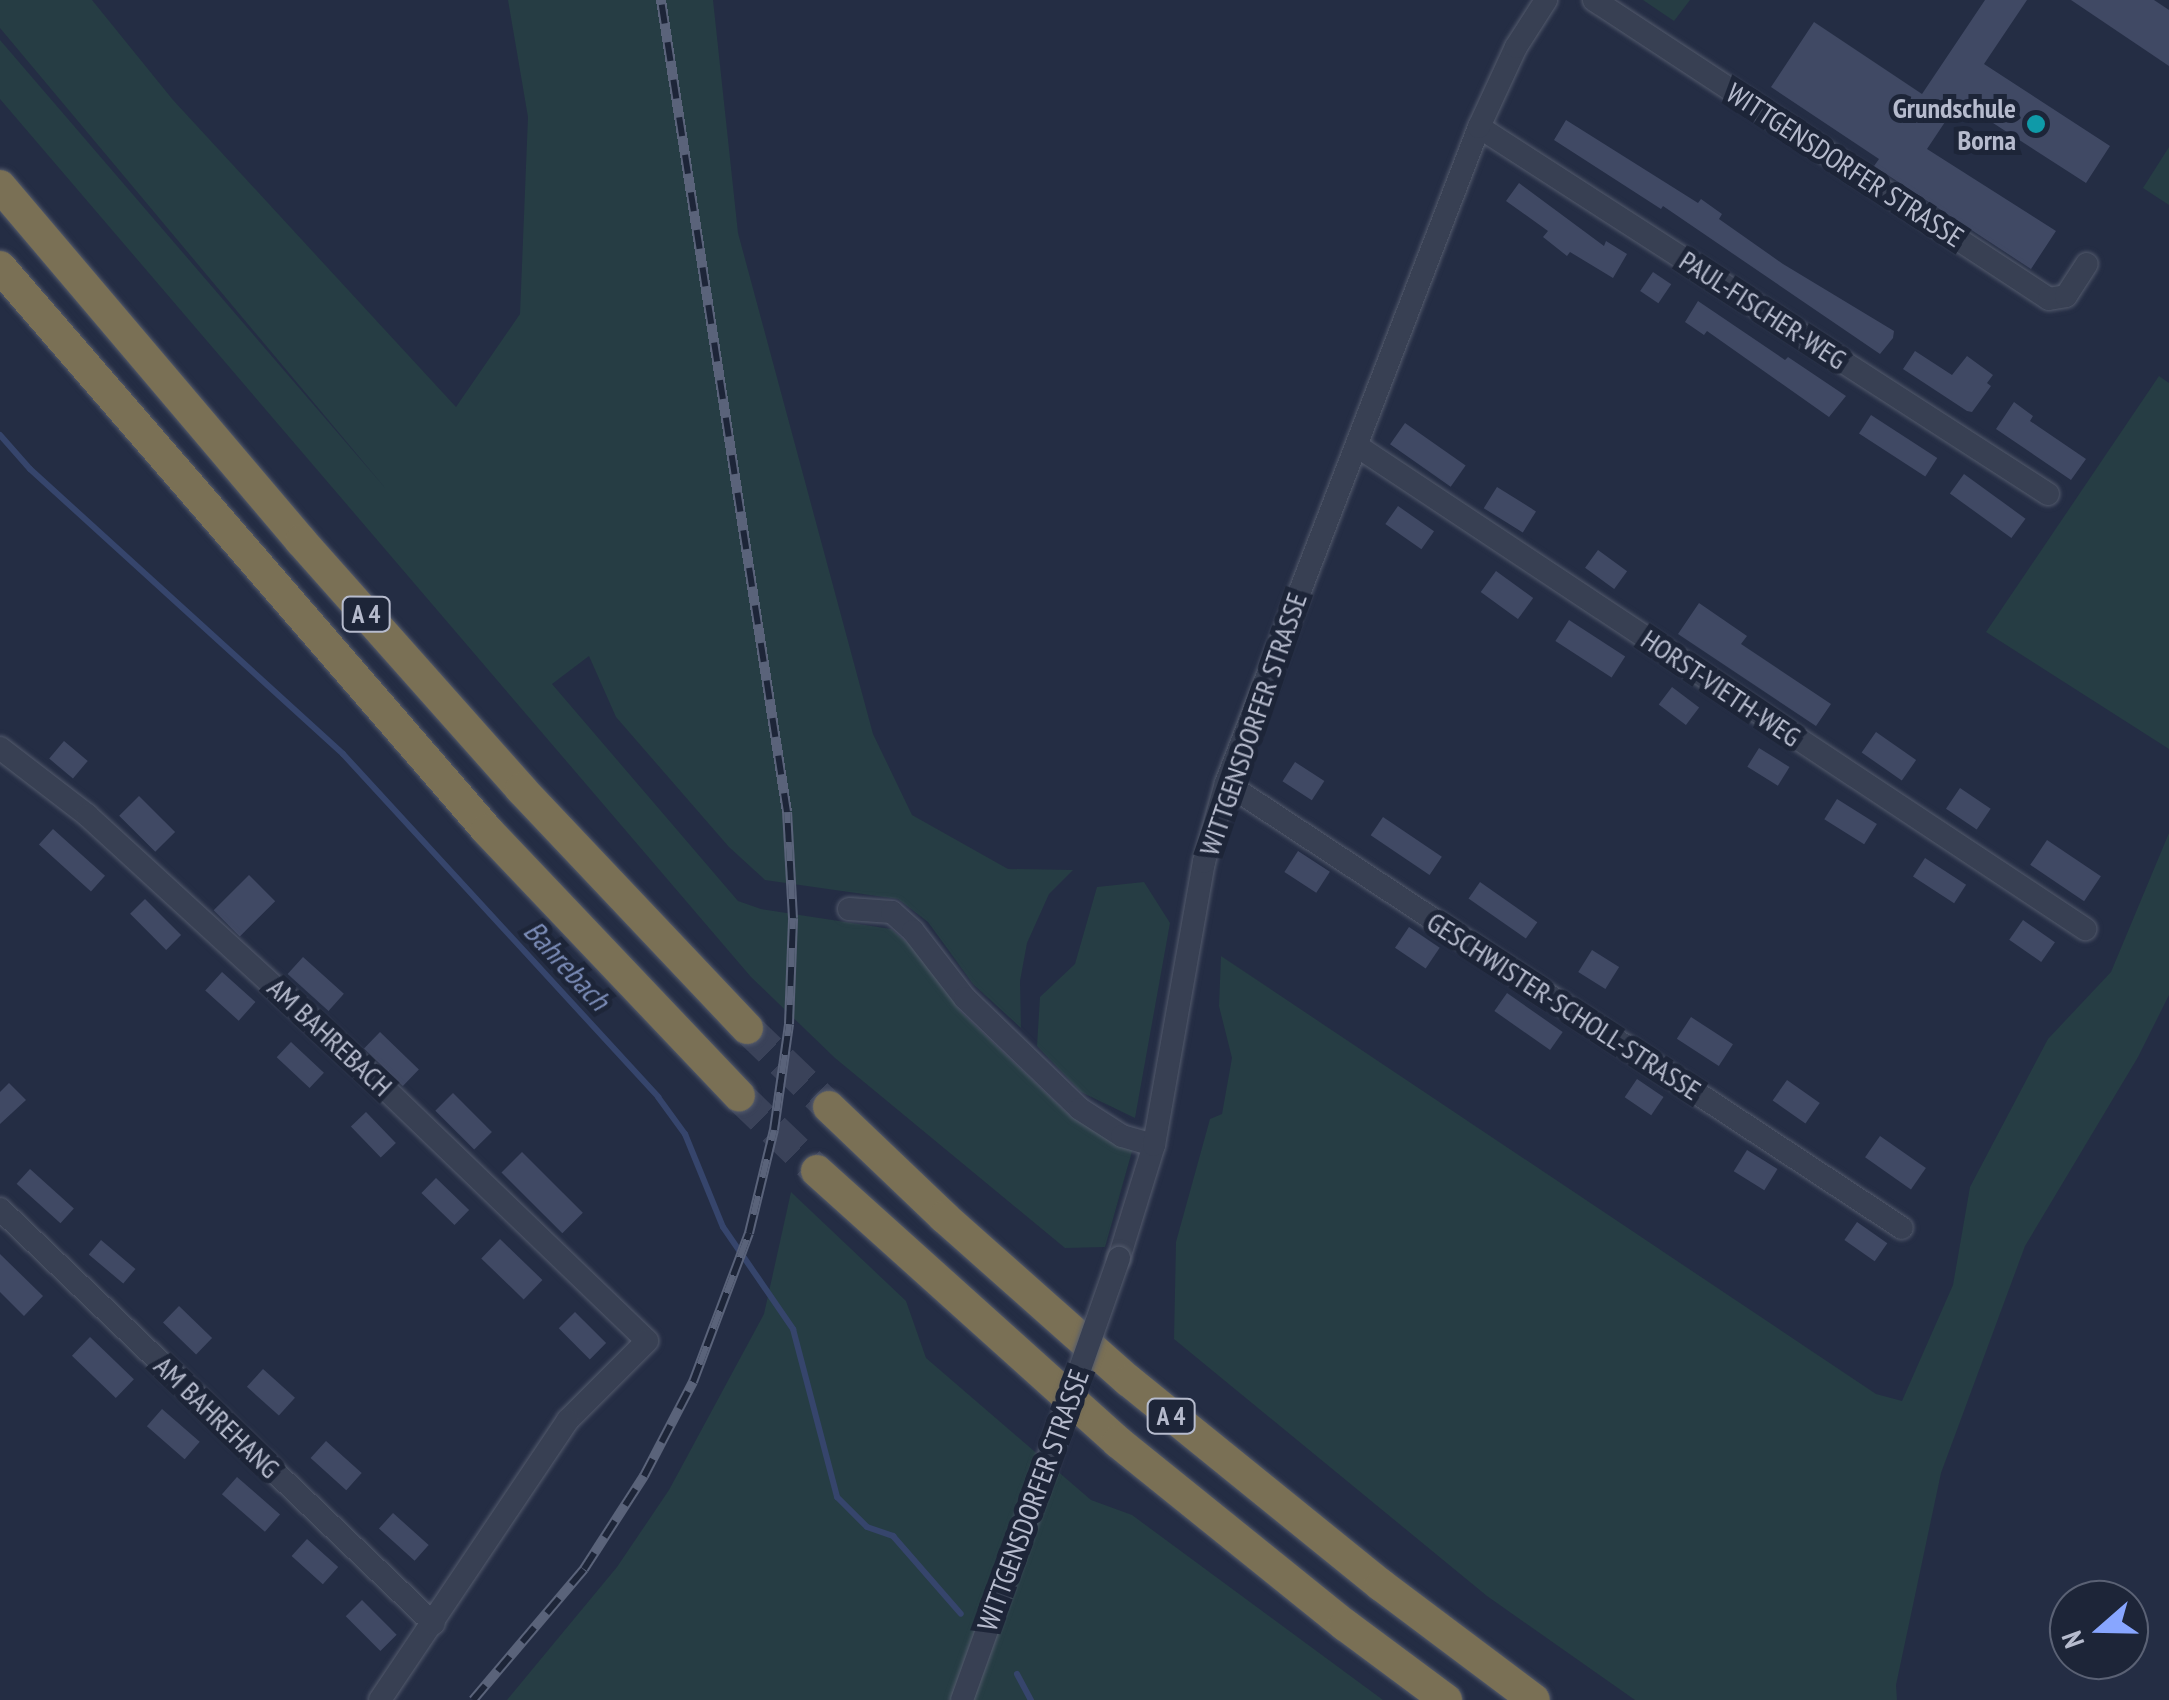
<!DOCTYPE html>
<style>
body{margin:0}
#map{position:relative;width:2169px;height:1700px;overflow:hidden;background:#242d44;font-family:"PT Sans Narrow",sans-serif}
div>[style]{position:absolute}
.green>*{inset:0;background:#263d44}
.stream>*{height:6px;margin:-3px;padding:0 3px;transform-origin:3px;border-radius:3px;background:#36456c}
.building>*{inset:0;background:#404964;transform-origin:0 0}
.highway-tunnel>*{height:32px;margin-top:-16px;transform-origin:0;background:repeating-linear-gradient(90deg,#3a4259 0 32px,transparent 0 48px)}
.roads{filter:drop-shadow(0 0 2px #545b6d) drop-shadow(0 0 2px #545b6d)}
.minor>*{height:22px;margin:-11px;padding:0 11px;transform-origin:11px;border-radius:11px;background:#384053}
.highway>*{height:32px;margin:-16px;padding:0 16px;transform-origin:16px;border-radius:16px;background:#7a7055}
.rail>*{height:10px;margin-top:-5px;transform-origin:0;background:repeating-linear-gradient(90deg,#1d2538 0 19px,#5a637a 0 38px);box-sizing:border-box;border-block:2px solid #5a637a}
.bridges{filter:drop-shadow(0 0 2px #545b6d) drop-shadow(0 0 2px #545b6d)}
.minor-bridge>*{height:22px;margin:-11px;padding:0 11px;transform-origin:11px;border-radius:11px;background:#384053}
.dots>*{width:28px;height:28px;translate:-50% -50%;box-sizing:border-box;border:5px solid #1d2538;border-radius:50%}
span{translate:-50% -50%;white-space:nowrap;text-align:center;line-height:1.15;-webkit-text-stroke:10px #1d2538;paint-order:stroke}
.shield-label span{padding:2px 8px;background:#1d2538;border:2px solid;border-radius:8px;-webkit-text-stroke-width:0}
.shield-label{font-size:25px;color:#b6bbcd;font-weight:700}
.poi-label{font-size:28px;color:#b6bbcd;font-weight:700}
.right{translate:-100% -50%;text-align:right}
.street-label{font-size:28px;color:#b6bbcd}
.water-label{font-size:30px;color:#7b8cb7;font-style:italic}
.north{position:absolute;left:2049px;top:1580px;width:100px;height:100px;box-sizing:border-box;background:#1d2538;border:2px solid #5a6174;border-radius:50%;rotate:250deg;font-size:28px;font-weight:700;line-height:40px;text-align:center;color:#b6bbcd}
.north::after{content:'';display:block;margin:auto;width:35px;height:45px;background:#88a6ff;clip-path:polygon(50% 0,100% 100%,50% 72%,0 100%)}
</style>
<div id="map">
<div class="green">
<div style="clip-path:polygon(0 0,92px 0,173px 100px,456px 407px,520px 314px,528px 117px,508px 0,713px 0,738px 233px,873px 734px,912px 815px,1008px 869px,1073px 870px,1049px 894px,1027px 943px,1020px 981px,1021px 1028px,973px 984px,928px 922px,898px 899px,765px 880px,729px 847px,616px 717px,589px 656px,552px 684px,738px 901px,761px 909px,891px 929px,915px 949px,961px 1012px,1070px 1116px,1133px 1148px,1105px 1247px,1065px 1248px,835px 1058px,751px 977px,0 99px,0 40px,386px 489px,0 28px)"></div>
<div style="clip-path:polygon(1643px 0,1690px 0,1674px 21px)"></div>
<div style="clip-path:polygon(2169px 147px,2169px 205px,2143px 188px)"></div>
<div style="clip-path:polygon(2159px 376px,2169px 383px,2169px 749px,1986px 632px)"></div>
<div style="clip-path:polygon(2169px 833px,2169px 995px,2138px 1057px,2025px 1246px,1941px 1473px,1896px 1685px,1897px 1700px,1635px 1700px,1487px 1596px,1174px 1339px,1176px 1242px,1210px 1119px,1222px 1114px,1232px 1058px,1219px 1006px,1221px 956px,1876px 1394px,1902px 1401px,1953px 1285px,1970px 1187px,2048px 1039px,2111px 972px)"></div>
<div style="clip-path:polygon(1144px 882px,1170px 923px,1135px 1118px,1081px 1092px,1037px 1046px,1040px 997px,1075px 964px,1097px 887px)"></div>
<div style="clip-path:polygon(791px 1192px,906px 1301px,926px 1358px,1091px 1500px,1132px 1515px,1383px 1700px,507px 1700px,617px 1567px,669px 1490px,764px 1314px)"></div>
</div>
<div class="stream">
<div style="left:0;top:435px;width:45px;rotate:48.6deg"></div>
<div style="left:30px;top:469px;width:423px;rotate:42.3deg"></div>
<div style="left:343px;top:754px;width:466px;rotate:47.4deg"></div>
<div style="left:658px;top:1097px;width:46px;rotate:53.9deg"></div>
<div style="left:685px;top:1134px;width:100px;rotate:67.8deg"></div>
<div style="left:723px;top:1227px;width:124px;rotate:55.5deg"></div>
<div style="left:793px;top:1329px;width:174px;rotate:75.3deg"></div>
<div style="left:837px;top:1497px;width:42px;rotate:45deg"></div>
<div style="left:867px;top:1527px;width:28px;rotate:19deg"></div>
<div style="left:893px;top:1536px;width:103px;rotate:48.9deg"></div>
<div style="left:1017px;top:1674px;width:30px;rotate:62deg"></div>
</div>
<div class="building">
<div style="clip-path:polygon(1985px 0,2027px 0,1984px 64px,2110px 146px,2086px 183px,1959px 101px,1927px 149px,2056px 231px,2031px 269px,1874px 166px,1879px 159px,1771px 87px,1814px 22px,1922px 94px)"></div>
<div style="clip-path:polygon(2071px 0,2154px 0,2169px 10px,2169px 66px)"></div>
<div style="clip-path:polygon(1566px 120px,1698px 203px,1701px 199px,1722px 214px,1719px 219px,1783px 264px,1894px 331px,1893px 338px,1880px 354px,1663px 206px,1661px 209px,1554px 140px)"></div>
<div style="clip-path:polygon(1519px 183px,1604px 246px,1606px 241px,1627px 254px,1613px 278px,1570px 252px,1567px 256px,1543px 237px,1548px 231px,1506px 201px)"></div>
<div style="left:1653px;top:272px;width:22px;height:23px;rotate:34deg"></div>
<div style="clip-path:polygon(1698px 301px,1785px 360px,1788px 357px,1846px 396px,1829px 417px,1707px 331px,1704px 335px,1685px 322px)"></div>
<div style="clip-path:polygon(1915px 351px,1952px 375px,1967px 356px,1993px 375px,1987px 383px,1991px 386px,1972px 412px,1967px 411px,1903px 369px)"></div>
<div style="clip-path:polygon(2014px 402px,2033px 416px,2030px 421px,2086px 459px,2071px 480px,1996px 429px)"></div>
<div style="left:1871px;top:415px;width:79px;height:22px;rotate:33deg"></div>
<div style="left:1405px;top:423px;width:74px;height:26px;rotate:35deg"></div>
<div style="left:1964px;top:474px;width:76px;height:24px;rotate:36deg"></div>
<div style="left:1497px;top:487px;width:46px;height:25px;rotate:32deg"></div>
<div style="left:1398px;top:506px;width:44px;height:22px;rotate:35deg"></div>
<div style="left:1598px;top:550px;width:36px;height:22px;rotate:36deg"></div>
<div style="left:1496px;top:571px;width:46px;height:26px;rotate:36deg"></div>
<div style="clip-path:polygon(1699px 603px,1747px 636px,1741px 644px,1831px 704px,1816px 726px,1678px 634px)"></div>
<div style="left:1569px;top:620px;width:67px;height:25px;rotate:33deg"></div>
<div style="left:1672px;top:687px;width:34px;height:22px;rotate:37deg"></div>
<div style="left:1876px;top:732px;width:49px;height:25px;rotate:35deg"></div>
<div style="left:64px;top:741px;width:31px;height:23px;rotate:40deg"></div>
<div style="left:1759px;top:748px;width:36px;height:22px;rotate:32deg"></div>
<div style="left:1295px;top:762px;width:35px;height:23px;rotate:33deg"></div>
<div style="left:1960px;top:788px;width:37px;height:25px;rotate:34deg"></div>
<div style="left:139px;top:796px;width:51px;height:28px;rotate:45deg"></div>
<div style="left:1837px;top:799px;width:47px;height:24px;rotate:32deg"></div>
<div style="left:1383px;top:817px;width:71px;height:22px;rotate:34deg"></div>
<div style="left:53px;top:829px;width:70px;height:21px;rotate:42deg"></div>
<div style="left:2047px;top:840px;width:65px;height:30px;rotate:34deg"></div>
<div style="left:1298px;top:851px;width:38px;height:25px;rotate:33deg"></div>
<div style="left:1925px;top:858px;width:49px;height:22px;rotate:33deg"></div>
<div style="left:249px;top:875px;width:37px;height:50px;rotate:45deg"></div>
<div style="left:1480px;top:882px;width:70px;height:20px;rotate:35deg"></div>
<div style="left:145px;top:899px;width:51px;height:21px;rotate:45deg"></div>
<div style="left:2023px;top:920px;width:39px;height:24px;rotate:35deg"></div>
<div style="left:1409px;top:927px;width:37px;height:25px;rotate:34deg"></div>
<div style="left:1592px;top:950px;width:32px;height:26px;rotate:32deg"></div>
<div style="left:303px;top:957px;width:55px;height:23px;rotate:42deg"></div>
<div style="left:222px;top:972px;width:45px;height:25px;rotate:42deg"></div>
<div style="left:1507px;top:993px;width:68px;height:22px;rotate:35deg"></div>
<div style="left:1691px;top:1017px;width:50px;height:26px;rotate:33deg"></div>
<div style="left:380px;top:1032px;width:54px;height:23px;rotate:44deg"></div>
<div style="left:291px;top:1042px;width:45px;height:21px;rotate:43deg"></div>
<div style="left:1637px;top:1079px;width:32px;height:22px;rotate:34deg"></div>
<div style="left:1787px;top:1080px;width:40px;height:25px;rotate:35deg"></div>
<div style="clip-path:polygon(9px 1083px,26px 1100px,0 1124px,0 1092px)"></div>
<div style="left:453px;top:1093px;width:55px;height:25px;rotate:45deg"></div>
<div style="left:366px;top:1112px;width:43px;height:21px;rotate:46deg"></div>
<div style="left:1880px;top:1136px;width:56px;height:26px;rotate:35deg"></div>
<div style="left:1747px;top:1150px;width:36px;height:25px;rotate:32deg"></div>
<div style="left:522px;top:1152px;width:86px;height:29px;rotate:45deg"></div>
<div style="left:30px;top:1169px;width:59px;height:20px;rotate:42deg"></div>
<div style="left:436px;top:1178px;width:46px;height:21px;rotate:44deg"></div>
<div style="left:1857px;top:1222px;width:37px;height:22px;rotate:35deg"></div>
<div style="left:500px;top:1239px;width:59px;height:27px;rotate:44deg"></div>
<div style="left:101px;top:1240px;width:45px;height:19px;rotate:40deg"></div>
<div style="clip-path:polygon(0 1254px,43px 1296px,24px 1316px,0 1292px)"></div>
<div style="left:179px;top:1306px;width:46px;height:23px;rotate:44deg"></div>
<div style="left:575px;top:1312px;width:44px;height:23px;rotate:45deg"></div>
<div style="left:90px;top:1337px;width:61px;height:26px;rotate:44deg"></div>
<div style="left:263px;top:1369px;width:43px;height:24px;rotate:42deg"></div>
<div style="left:162px;top:1409px;width:50px;height:23px;rotate:41deg"></div>
<div style="left:326px;top:1441px;width:48px;height:23px;rotate:42deg"></div>
<div style="left:237px;top:1477px;width:57px;height:23px;rotate:41deg"></div>
<div style="left:393px;top:1513px;width:48px;height:21px;rotate:42deg"></div>
<div style="left:307px;top:1539px;width:42px;height:23px;rotate:42deg"></div>
<div style="left:362px;top:1600px;width:49px;height:23px;rotate:45deg"></div>
</div>
<div class="highway-tunnel">
<div style="left:747px;top:1028px;width:114px;rotate:43.9deg"></div>
<div style="left:739px;top:1096px;width:108px;rotate:43.9deg"></div>
</div>
<div class="roads">
<div class="minor">
<div style="left:1594px;top:0;width:544px;rotate:33.31deg"></div>
<div style="left:2049px;top:299px;width:17px;rotate:-10deg"></div>
<div style="left:2066px;top:296px;width:38px;rotate:-57deg"></div>
<div style="left:1479px;top:127px;width:677px;rotate:32.82deg"></div>
<div style="left:1357px;top:446px;width:874px;rotate:33.56deg"></div>
<div style="left:0;top:748px;width:110px;rotate:37.6deg"></div>
<div style="left:87px;top:815px;width:388px;rotate:42.5deg"></div>
<div style="left:373px;top:1077px;width:380px;rotate:43.9deg"></div>
<div style="left:647px;top:1341px;width:112px;rotate:135deg"></div>
<div style="left:568px;top:1420px;width:337px;rotate:123.9deg"></div>
<div style="left:1226px;top:783px;width:809px;rotate:33.36deg"></div>
<div style="left:849px;top:909px;width:43px;rotate:4deg"></div>
<div style="left:892px;top:912px;width:28px;rotate:42deg"></div>
<div style="left:913px;top:931px;width:85px;rotate:52.2deg"></div>
<div style="left:965px;top:998px;width:160px;rotate:44deg"></div>
<div style="left:1080px;top:1109px;width:50px;rotate:32.7deg"></div>
<div style="left:1122px;top:1136px;width:33px;rotate:16deg"></div>
<div style="left:0;top:1209px;width:600px;rotate:43.72deg"></div>
<div style="left:1119px;top:1258px;width:118px;rotate:-72.8deg"></div>
<div style="left:1154px;top:1145px;width:287px;rotate:-80deg"></div>
<div style="left:1204px;top:862px;width:82px;rotate:-74.4deg"></div>
<div style="left:1226px;top:783px;width:703px;rotate:-68.91deg"></div>
<div style="left:1479px;top:127px;width:88px;rotate:-65.2deg"></div>
<div style="left:1516px;top:47px;width:56px;rotate:-57.4deg"></div>
<div style="left:962px;top:1700px;width:243px;rotate:-70.3deg"></div>
</div>
<div class="highway">
<div style="left:0;top:186px;width:465px;rotate:49.7deg"></div>
<div style="left:301px;top:541px;width:332px;rotate:48.4deg"></div>
<div style="left:521px;top:789px;width:329px;rotate:46.6deg"></div>
<div style="left:0;top:267px;width:744px;rotate:49.14deg"></div>
<div style="left:487px;top:830px;width:366px;rotate:46.5deg"></div>
<div style="left:829px;top:1107px;width:159px;rotate:43.7deg"></div>
<div style="left:944px;top:1217px;width:247px;rotate:41.6deg"></div>
<div style="left:1129px;top:1381px;width:324px;rotate:39deg"></div>
<div style="left:1381px;top:1585px;width:191px;rotate:36.9deg"></div>
<div style="left:817px;top:1171px;width:405px;rotate:42deg"></div>
<div style="left:1118px;top:1442px;width:292px;rotate:38.9deg"></div>
<div style="left:1345px;top:1625px;width:126px;rotate:36.6deg"></div>
</div>
</div>
<div class="rail">
<div style="left:473px;top:1700px;width:172px;rotate:-49.7deg"></div>
<div style="left:584px;top:1569px;width:111px;rotate:-57.2deg"></div>
<div style="left:644px;top:1476px;width:106px;rotate:-62.5deg"></div>
<div style="left:693px;top:1382px;width:159px;rotate:-69.4deg"></div>
<div style="left:749px;top:1233px;width:106px;rotate:-76.4deg"></div>
<div style="left:774px;top:1130px;width:107px;rotate:-81.9deg"></div>
<div style="left:789px;top:1024px;width:106px;rotate:-87.8deg"></div>
<div style="left:793px;top:918px;width:106px;rotate:-93.2deg"></div>
<div style="left:787px;top:812px;width:822px;rotate:-98.82deg"></div>
</div>
<div class="bridges">
<div class="minor-bridge">
<div style="left:1044px;top:1471px;width:226px;rotate:-70.6deg"></div>
</div>
</div>
<div class="dots">
<div style="left:2036px;top:124px;background:#0f9aa8"></div>
</div>
<div class="shield-label">
<span style="left:366px;top:614px">A 4</span>
<span style="left:1171px;top:1416px">A 4</span>
</div>
<div class="poi-label">
<span class="right" style="left:2016px;top:124px">Grundschule<br>Borna</span>
</div>
<div class="street-label">
<span style="left:1845px;top:165px;rotate:33deg">WITTGENSDORFER STRASSE</span>
<span style="left:1763px;top:310px;rotate:33deg">PAUL-FISCHER-WEG</span>
<span style="left:1721px;top:688px;rotate:34deg">HORST-VIETH-WEG</span>
<span style="left:1253px;top:724px;rotate:-71deg">WITTGENSDORFER STRASSE</span>
<span style="left:1564px;top:1006px;rotate:33deg">GESCHWISTER-SCHOLL-STRASSE</span>
<span style="left:330px;top:1037px;rotate:43deg">AM BAHREBACH</span>
<span style="left:217px;top:1417px;rotate:44deg">AM BAHREHANG</span>
<span style="left:1033px;top:1500px;rotate:-70deg">WITTGENSDORFER STRASSE</span>
</div>
<div class="water-label">
<span style="left:567px;top:965px;rotate:47deg">Bahrebach</span>
</div>
<div class="north">N</div>
</div>
